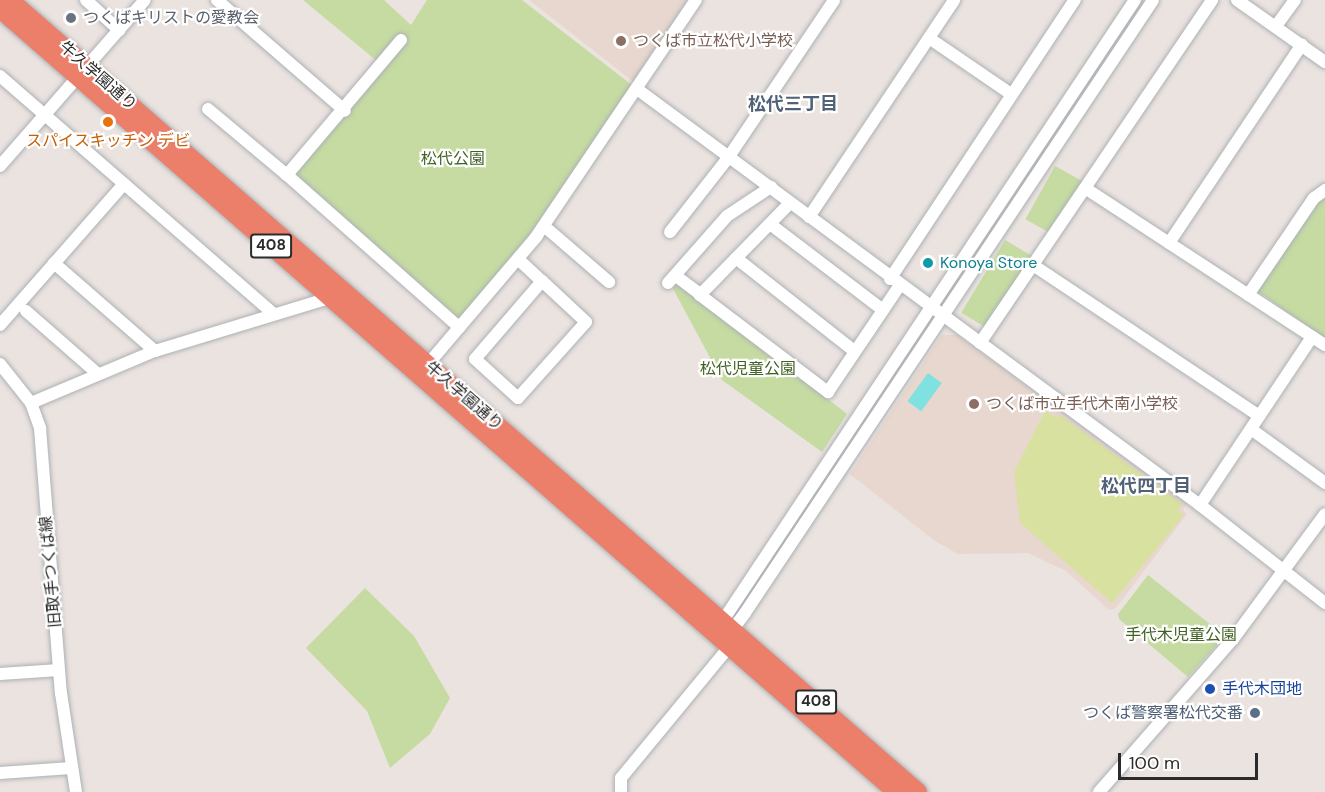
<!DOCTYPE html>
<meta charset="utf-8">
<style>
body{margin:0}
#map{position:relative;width:1325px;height:792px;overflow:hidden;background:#ebe3df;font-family:"DM Sans","Noto Sans JP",sans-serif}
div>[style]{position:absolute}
.education>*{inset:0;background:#e7d7ce}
.green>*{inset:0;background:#c6dba2;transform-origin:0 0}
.pitch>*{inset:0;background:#d8e1a0}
.water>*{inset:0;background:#7fe1e0;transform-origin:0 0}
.roads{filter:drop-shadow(0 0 2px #acb1b6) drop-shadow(0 0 2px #acb1b6)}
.minor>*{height:12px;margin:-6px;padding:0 6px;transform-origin:6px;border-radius:6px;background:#fff}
.highway>*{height:18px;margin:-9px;padding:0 9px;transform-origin:9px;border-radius:9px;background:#ec7f6a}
.dots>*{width:16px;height:16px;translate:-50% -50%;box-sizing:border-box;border:3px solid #fff;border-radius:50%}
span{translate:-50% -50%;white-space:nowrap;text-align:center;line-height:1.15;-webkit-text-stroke:4.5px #fff;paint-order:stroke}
.shield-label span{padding:2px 4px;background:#fff;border:2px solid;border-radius:4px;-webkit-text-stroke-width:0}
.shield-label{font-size:15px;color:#2b2b2b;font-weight:700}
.worship-label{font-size:16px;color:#5b616d}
.left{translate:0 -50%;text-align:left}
.education-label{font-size:16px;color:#785e54}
.street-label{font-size:16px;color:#2b2b2b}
.food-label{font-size:16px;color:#c56008}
.park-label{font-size:16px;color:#416123}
.culture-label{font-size:16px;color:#0d838f}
.transit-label{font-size:16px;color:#164399}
.service-label{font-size:16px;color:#4e5e75}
.right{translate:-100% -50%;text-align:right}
.neighbourhood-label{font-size:18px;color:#516277;font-weight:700}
.scale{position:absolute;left:1118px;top:753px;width:140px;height:27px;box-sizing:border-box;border:3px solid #2b2b2b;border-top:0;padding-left:8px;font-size:18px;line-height:21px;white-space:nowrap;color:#2b2b2b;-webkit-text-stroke:4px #fff;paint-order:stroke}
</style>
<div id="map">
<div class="education">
<div style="clip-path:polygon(529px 0,687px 0,634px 82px)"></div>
<div style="clip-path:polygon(942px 335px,957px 335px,1187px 504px,1183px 510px,1187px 514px,1116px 608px,1109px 610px,1066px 571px,1028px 553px,958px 554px,935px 541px,850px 474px)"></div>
</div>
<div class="green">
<div style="clip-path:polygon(303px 0,384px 0,411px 25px,427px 0,522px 0,637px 89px,565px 198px,459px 327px,287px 175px,383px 66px)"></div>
<div style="left:1055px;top:166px;width:33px;height:61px;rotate:29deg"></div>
<div style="clip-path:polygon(1325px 194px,1325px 339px,1256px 290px,1317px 199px)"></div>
<div style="left:1005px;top:240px;width:33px;height:85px;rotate:31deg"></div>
<div style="clip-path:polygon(676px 279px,847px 414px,822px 452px,722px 380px,671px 285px)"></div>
<div style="clip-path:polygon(1148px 575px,1225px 636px,1188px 677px,1119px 619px,1118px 614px)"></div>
<div style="clip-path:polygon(365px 588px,414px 636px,450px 698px,430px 734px,390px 768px,367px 711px,306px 648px)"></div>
</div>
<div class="pitch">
<div style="clip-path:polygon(1045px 411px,1056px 417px,1060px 415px,1182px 504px,1178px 511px,1184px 515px,1112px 603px,1020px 523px,1014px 472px)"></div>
</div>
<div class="water">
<div style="left:928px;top:373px;width:17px;height:35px;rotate:36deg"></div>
</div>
<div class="roads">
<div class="minor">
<div style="left:86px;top:0;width:45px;rotate:42.3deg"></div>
<div style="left:217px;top:0;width:169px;rotate:40.9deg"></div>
<div style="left:1237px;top:0;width:108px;rotate:35.2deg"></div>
<div style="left:1276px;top:26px;width:32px;rotate:-54deg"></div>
<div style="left:929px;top:38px;width:99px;rotate:34.3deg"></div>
<div style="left:401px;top:40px;width:177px;rotate:130.2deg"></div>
<div style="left:287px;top:175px;width:230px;rotate:41.5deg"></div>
<div style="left:0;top:76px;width:362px;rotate:41deg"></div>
<div style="left:637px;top:89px;width:700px;rotate:36.46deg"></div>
<div style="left:1200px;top:505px;width:159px;rotate:38.1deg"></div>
<div style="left:208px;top:109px;width:103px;rotate:39.9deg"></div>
<div style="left:0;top:166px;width:220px;rotate:-48.9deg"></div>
<div style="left:1085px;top:188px;width:287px;rotate:33.2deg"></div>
<div style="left:790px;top:203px;width:129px;rotate:134.4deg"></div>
<div style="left:700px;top:295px;width:161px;rotate:37.2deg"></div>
<div style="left:828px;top:392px;width:129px;rotate:-56.1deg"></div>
<div style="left:809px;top:217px;width:261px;rotate:-56.2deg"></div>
<div style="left:770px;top:224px;width:142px;rotate:37.3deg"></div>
<div style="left:544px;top:226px;width:86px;rotate:40.7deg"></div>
<div style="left:670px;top:232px;width:94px;rotate:-51.9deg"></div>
<div style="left:728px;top:158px;width:190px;rotate:-56.1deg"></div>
<div style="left:1169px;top:243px;width:239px;rotate:-56.2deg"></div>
<div style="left:736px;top:258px;width:150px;rotate:38.2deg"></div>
<div style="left:518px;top:259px;width:33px;rotate:43deg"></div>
<div style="left:542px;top:281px;width:60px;rotate:43deg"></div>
<div style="left:586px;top:322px;width:102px;rotate:131.8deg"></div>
<div style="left:518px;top:398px;width:58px;rotate:-137.8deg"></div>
<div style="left:475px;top:359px;width:103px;rotate:-49.3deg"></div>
<div style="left:54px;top:263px;width:134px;rotate:41.1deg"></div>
<div style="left:1033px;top:265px;width:272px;rotate:33.7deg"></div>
<div style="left:676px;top:276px;width:31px;rotate:37deg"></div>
<div style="left:890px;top:279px;width:335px;rotate:-56.5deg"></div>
<div style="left:668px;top:283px;width:89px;rotate:-48.6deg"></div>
<div style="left:727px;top:216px;width:53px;rotate:-33.4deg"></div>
<div style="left:1248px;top:295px;width:117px;rotate:-55.8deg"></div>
<div style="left:1314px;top:198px;width:14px;rotate:-36deg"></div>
<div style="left:26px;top:311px;width:96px;rotate:41.2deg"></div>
<div style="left:0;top:325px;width:188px;rotate:-48.7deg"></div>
<div style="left:980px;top:343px;width:414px;rotate:-55.9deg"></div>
<div style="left:0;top:364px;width:50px;rotate:51.5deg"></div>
<div style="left:31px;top:403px;width:27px;rotate:70deg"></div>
<div style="left:40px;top:428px;width:266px;rotate:85.5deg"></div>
<div style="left:61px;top:693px;width:100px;rotate:81.4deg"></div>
<div style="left:423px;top:370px;width:175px;rotate:-49.6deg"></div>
<div style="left:536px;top:237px;width:286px;rotate:-56deg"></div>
<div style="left:31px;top:403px;width:134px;rotate:-22.8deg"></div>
<div style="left:155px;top:351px;width:182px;rotate:-16.9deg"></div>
<div style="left:1251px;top:429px;width:92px;rotate:36.1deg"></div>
<div style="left:1200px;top:505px;width:202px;rotate:-56.3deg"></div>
<div style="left:720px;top:625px;width:750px;rotate:-56.42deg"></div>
<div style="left:726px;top:632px;width:8px;rotate:-23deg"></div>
<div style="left:733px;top:629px;width:20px;rotate:-53deg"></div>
<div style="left:745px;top:613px;width:736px;rotate:-56.35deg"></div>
<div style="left:0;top:674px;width:59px;rotate:-3.9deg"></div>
<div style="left:0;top:773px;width:71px;rotate:-4deg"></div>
<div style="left:621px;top:792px;width:14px;rotate:-90deg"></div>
<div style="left:621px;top:778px;width:171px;rotate:-50.5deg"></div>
<div style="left:1099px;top:792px;width:203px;rotate:-48.8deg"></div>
<div style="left:1233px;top:639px;width:155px;rotate:-53.6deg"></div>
</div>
<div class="highway">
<div style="left:10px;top:0;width:1205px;rotate:41.1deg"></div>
<div style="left:0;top:9px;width:1190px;rotate:41.15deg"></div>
</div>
</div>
<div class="dots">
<div style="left:71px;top:18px;background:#6b7280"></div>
<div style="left:621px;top:41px;background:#8d6e63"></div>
<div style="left:108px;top:122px;background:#e8710a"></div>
<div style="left:928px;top:263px;background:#0f9aa8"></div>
<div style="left:974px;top:404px;background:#8d6e63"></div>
<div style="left:1210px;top:689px;background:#1a4fb4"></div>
<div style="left:1255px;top:713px;background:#5c6f8a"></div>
</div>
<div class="shield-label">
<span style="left:271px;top:246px">408</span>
<span style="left:816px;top:702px">408</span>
</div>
<div class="worship-label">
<span class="left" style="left:83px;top:18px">つくばキリストの愛教会</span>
</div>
<div class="education-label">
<span class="left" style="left:633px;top:41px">つくば市立松代小学校</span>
<span class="left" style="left:986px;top:404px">つくば市立手代木南小学校</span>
</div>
<div class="street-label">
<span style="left:98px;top:76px;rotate:41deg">牛久学園通り</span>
<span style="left:464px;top:396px;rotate:41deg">牛久学園通り</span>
<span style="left:51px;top:572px;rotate:-95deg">旧取手つくば線</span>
</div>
<div class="food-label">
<span style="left:108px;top:141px">スパイスキッチン デビ</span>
</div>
<div class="park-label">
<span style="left:453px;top:159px">松代公園</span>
<span style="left:748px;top:369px">松代児童公園</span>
<span style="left:1181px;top:635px">手代木児童公園</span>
</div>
<div class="culture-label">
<span class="left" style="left:940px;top:263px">Konoya Store</span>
</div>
<div class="transit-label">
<span class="left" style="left:1222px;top:689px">手代木団地</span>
</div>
<div class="service-label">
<span class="right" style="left:1243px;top:713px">つくば警察署松代交番</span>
</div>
<div class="neighbourhood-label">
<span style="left:793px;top:104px">松代三丁目</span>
<span style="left:1146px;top:486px">松代四丁目</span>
</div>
<div class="scale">100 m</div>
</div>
